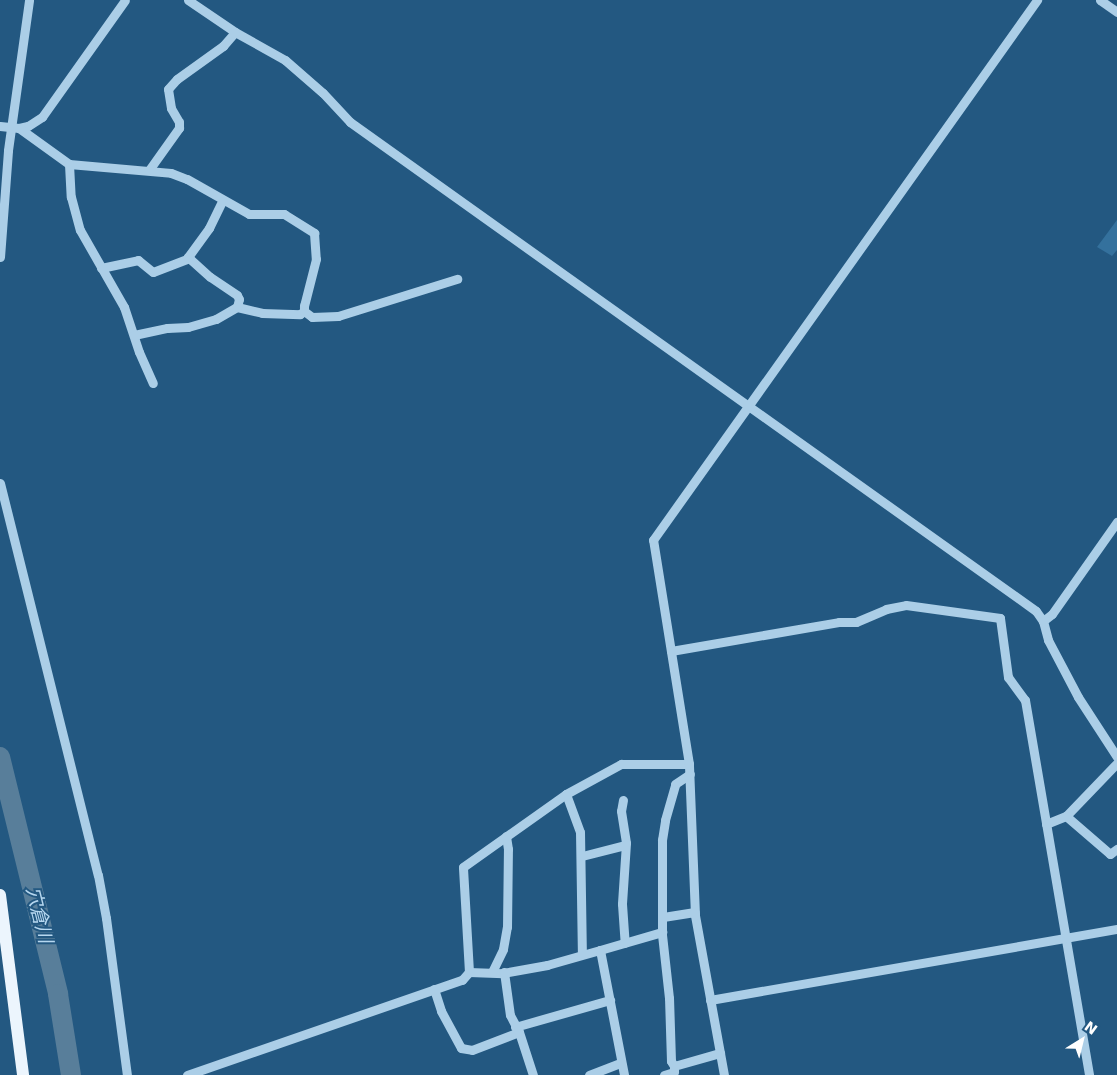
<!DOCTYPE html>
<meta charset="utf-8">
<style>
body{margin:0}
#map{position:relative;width:1117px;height:1075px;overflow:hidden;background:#235881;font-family:"DejaVu Sans","Noto Sans JP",sans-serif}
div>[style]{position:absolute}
.green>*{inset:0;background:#34719d}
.river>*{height:20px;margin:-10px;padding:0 10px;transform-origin:10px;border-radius:10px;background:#587e9a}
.minor>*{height:9px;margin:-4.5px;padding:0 4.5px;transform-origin:4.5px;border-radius:4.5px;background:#abcee7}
.major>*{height:12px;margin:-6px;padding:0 6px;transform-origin:6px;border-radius:6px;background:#ecf5fd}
span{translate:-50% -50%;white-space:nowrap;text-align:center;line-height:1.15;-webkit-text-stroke:4px #235881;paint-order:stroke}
.water-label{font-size:19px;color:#b6d7ef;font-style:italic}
.north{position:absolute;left:1057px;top:1015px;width:50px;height:50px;-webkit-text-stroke:4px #235881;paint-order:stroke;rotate:36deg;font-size:14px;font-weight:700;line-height:20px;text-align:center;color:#fff}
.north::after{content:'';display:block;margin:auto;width:18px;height:22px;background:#fff;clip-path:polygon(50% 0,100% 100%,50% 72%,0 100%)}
</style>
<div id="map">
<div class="green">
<div style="clip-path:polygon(1117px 220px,1117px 250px,1112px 256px,1097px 247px)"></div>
</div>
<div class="river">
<div style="left:0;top:757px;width:244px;rotate:76.2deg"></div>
<div style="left:58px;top:994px;width:82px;rotate:80.9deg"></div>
</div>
<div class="minor">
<div style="left:188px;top:0;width:57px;rotate:34.2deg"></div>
<div style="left:235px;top:32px;width:57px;rotate:29.2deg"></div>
<div style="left:285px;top:60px;width:50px;rotate:41deg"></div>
<div style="left:323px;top:93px;width:40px;rotate:47deg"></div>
<div style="left:350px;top:122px;width:842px;rotate:35.48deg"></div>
<div style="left:1036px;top:611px;width:12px;rotate:55deg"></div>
<div style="left:1043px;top:621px;width:20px;rotate:75deg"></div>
<div style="left:1048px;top:640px;width:64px;rotate:62.2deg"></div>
<div style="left:1078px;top:697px;width:72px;rotate:57deg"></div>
<div style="left:1100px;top:0;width:21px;rotate:35deg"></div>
<div style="left:0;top:126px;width:19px;rotate:6deg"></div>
<div style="left:19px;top:128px;width:9px;rotate:-13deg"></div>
<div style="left:28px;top:126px;width:17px;rotate:-33deg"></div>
<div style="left:42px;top:117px;width:143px;rotate:-54.6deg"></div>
<div style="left:19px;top:128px;width:62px;rotate:35.8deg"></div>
<div style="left:69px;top:164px;width:102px;rotate:5deg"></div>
<div style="left:171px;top:173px;width:17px;rotate:21deg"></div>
<div style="left:187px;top:179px;width:71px;rotate:29.4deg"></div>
<div style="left:249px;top:214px;width:35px"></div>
<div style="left:284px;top:214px;width:36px;rotate:32deg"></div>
<div style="left:314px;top:233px;width:26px;rotate:86deg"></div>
<div style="left:316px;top:259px;width:49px;rotate:104.3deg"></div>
<div style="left:304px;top:306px;width:5px;rotate:90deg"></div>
<div style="left:304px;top:311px;width:10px;rotate:37deg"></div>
<div style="left:312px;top:317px;width:26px;rotate:-2deg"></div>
<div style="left:338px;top:316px;width:125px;rotate:-17.3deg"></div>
<div style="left:69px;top:164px;width:33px;rotate:87deg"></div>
<div style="left:71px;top:197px;width:34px;rotate:75deg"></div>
<div style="left:80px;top:230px;width:89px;rotate:60.3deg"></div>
<div style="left:124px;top:307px;width:47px;rotate:71.6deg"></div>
<div style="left:139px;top:352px;width:34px;rotate:66deg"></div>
<div style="left:149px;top:170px;width:52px;rotate:-54.5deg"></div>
<div style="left:179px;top:128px;width:6px;rotate:-90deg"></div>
<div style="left:179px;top:122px;width:16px;rotate:-120deg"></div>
<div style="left:171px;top:108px;width:19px;rotate:-99deg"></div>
<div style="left:168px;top:89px;width:13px;rotate:-48deg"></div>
<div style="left:177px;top:79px;width:57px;rotate:-35.7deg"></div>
<div style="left:223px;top:46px;width:18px;rotate:-49deg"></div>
<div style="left:0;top:257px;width:107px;rotate:-85.7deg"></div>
<div style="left:8px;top:150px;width:151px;rotate:-82deg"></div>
<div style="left:101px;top:268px;width:38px;rotate:-12deg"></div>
<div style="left:138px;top:260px;width:19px;rotate:39deg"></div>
<div style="left:153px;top:272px;width:39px;rotate:-21deg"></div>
<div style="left:237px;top:307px;width:26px;rotate:13deg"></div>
<div style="left:262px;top:313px;width:38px;rotate:2deg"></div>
<div style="left:300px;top:314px;width:5px;rotate:-37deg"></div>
<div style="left:134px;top:335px;width:34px;rotate:-12deg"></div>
<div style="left:167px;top:328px;width:21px;rotate:-3deg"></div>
<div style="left:188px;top:327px;width:29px;rotate:-16deg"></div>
<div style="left:216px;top:319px;width:24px;rotate:-30deg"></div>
<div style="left:237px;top:307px;width:8px;rotate:-76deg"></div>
<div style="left:239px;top:299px;width:4px;rotate:-117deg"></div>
<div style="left:237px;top:295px;width:32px;rotate:-146deg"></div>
<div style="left:210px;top:277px;width:30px;rotate:-138deg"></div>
<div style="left:188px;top:257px;width:36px;rotate:-54deg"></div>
<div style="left:209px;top:228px;width:30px;rotate:-64deg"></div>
<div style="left:0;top:483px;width:404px;rotate:76deg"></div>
<div style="left:98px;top:875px;width:44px;rotate:79.5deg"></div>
<div style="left:106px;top:918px;width:158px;rotate:82.4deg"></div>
<div style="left:1043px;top:621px;width:11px;rotate:-38deg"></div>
<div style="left:1052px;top:614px;width:113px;rotate:-54.8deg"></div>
<div style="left:671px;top:651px;width:170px;rotate:-9.8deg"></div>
<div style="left:839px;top:622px;width:17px"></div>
<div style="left:856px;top:622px;width:33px;rotate:-23deg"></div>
<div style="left:886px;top:609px;width:20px;rotate:-11deg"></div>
<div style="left:906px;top:605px;width:95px;rotate:7.9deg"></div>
<div style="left:1000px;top:618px;width:60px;rotate:82.3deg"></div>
<div style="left:1008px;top:677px;width:29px;rotate:54deg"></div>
<div style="left:1025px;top:700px;width:380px;rotate:80.3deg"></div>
<div style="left:1117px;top:763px;width:74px;rotate:133.9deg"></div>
<div style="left:1066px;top:816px;width:58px;rotate:40.8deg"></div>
<div style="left:1110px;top:854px;width:9px;rotate:-36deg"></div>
<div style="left:566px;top:794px;width:40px;rotate:69.8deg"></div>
<div style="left:580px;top:832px;width:122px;rotate:89.1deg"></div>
<div style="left:623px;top:800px;width:11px;rotate:100deg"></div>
<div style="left:621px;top:811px;width:32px;rotate:81deg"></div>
<div style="left:626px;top:843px;width:61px;rotate:93.8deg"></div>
<div style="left:622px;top:904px;width:39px;rotate:86deg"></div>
<div style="left:1046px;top:824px;width:22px;rotate:-22deg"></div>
<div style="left:582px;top:856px;width:44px;rotate:-14.3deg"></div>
<div style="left:663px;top:917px;width:32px;rotate:-9deg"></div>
<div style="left:600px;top:950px;width:65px;rotate:-16.2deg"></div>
<div style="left:469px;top:972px;width:34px;rotate:2deg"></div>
<div style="left:503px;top:973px;width:45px;rotate:-10.3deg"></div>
<div style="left:547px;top:965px;width:55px;rotate:-15.8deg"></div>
<div style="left:600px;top:950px;width:127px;rotate:79.1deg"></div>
<div style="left:492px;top:972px;width:25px;rotate:-64deg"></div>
<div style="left:503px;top:949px;width:22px;rotate:-80deg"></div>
<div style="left:507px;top:927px;width:78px;rotate:-89.3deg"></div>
<div style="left:508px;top:849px;width:13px;rotate:-99deg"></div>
<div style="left:504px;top:972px;width:43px;rotate:82.1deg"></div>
<div style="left:510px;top:1015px;width:19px;rotate:62deg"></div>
<div style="left:434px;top:989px;width:23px;rotate:72deg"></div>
<div style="left:441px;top:1011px;width:42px;rotate:61.6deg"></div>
<div style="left:461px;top:1048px;width:11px;rotate:10deg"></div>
<div style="left:472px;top:1050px;width:50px;rotate:-21deg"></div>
<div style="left:519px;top:1032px;width:45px;rotate:72deg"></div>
<div style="left:710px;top:1000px;width:413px;rotate:-9.9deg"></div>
<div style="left:515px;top:1027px;width:99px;rotate:-15.9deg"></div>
<div style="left:674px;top:1066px;width:6px;rotate:-121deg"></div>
<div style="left:671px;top:1061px;width:63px;rotate:-91.8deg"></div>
<div style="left:669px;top:998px;width:63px;rotate:-96.3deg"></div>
<div style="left:662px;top:935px;width:95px;rotate:-90deg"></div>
<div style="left:662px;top:840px;width:20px;rotate:-81deg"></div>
<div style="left:665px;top:820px;width:37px;rotate:-74deg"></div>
<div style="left:675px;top:784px;width:18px;rotate:-34deg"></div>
<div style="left:187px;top:1075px;width:291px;rotate:-19.1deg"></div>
<div style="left:462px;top:980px;width:11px;rotate:-49deg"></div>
<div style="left:469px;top:972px;width:105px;rotate:-93.3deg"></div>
<div style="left:463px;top:867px;width:126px;rotate:-35.3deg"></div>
<div style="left:566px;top:794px;width:63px;rotate:-28.6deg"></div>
<div style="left:621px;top:764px;width:68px"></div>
<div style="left:589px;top:1075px;width:34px;rotate:-21deg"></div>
<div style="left:664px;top:1075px;width:10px;rotate:-17deg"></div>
<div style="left:674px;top:1072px;width:6px;rotate:-90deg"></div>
<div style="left:674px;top:1066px;width:48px;rotate:-15.8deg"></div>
<div style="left:724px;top:1075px;width:163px;rotate:-100.3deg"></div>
<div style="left:695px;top:915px;width:151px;rotate:-92.3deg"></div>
<div style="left:689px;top:764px;width:227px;rotate:-99.1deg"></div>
<div style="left:653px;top:540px;width:663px;rotate:-54.58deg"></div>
</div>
<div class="major">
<div style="left:0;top:895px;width:181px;rotate:82.7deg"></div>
</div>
<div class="water-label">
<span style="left:39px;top:915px;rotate:76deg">穴倉川</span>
</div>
<div class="north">N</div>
</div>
